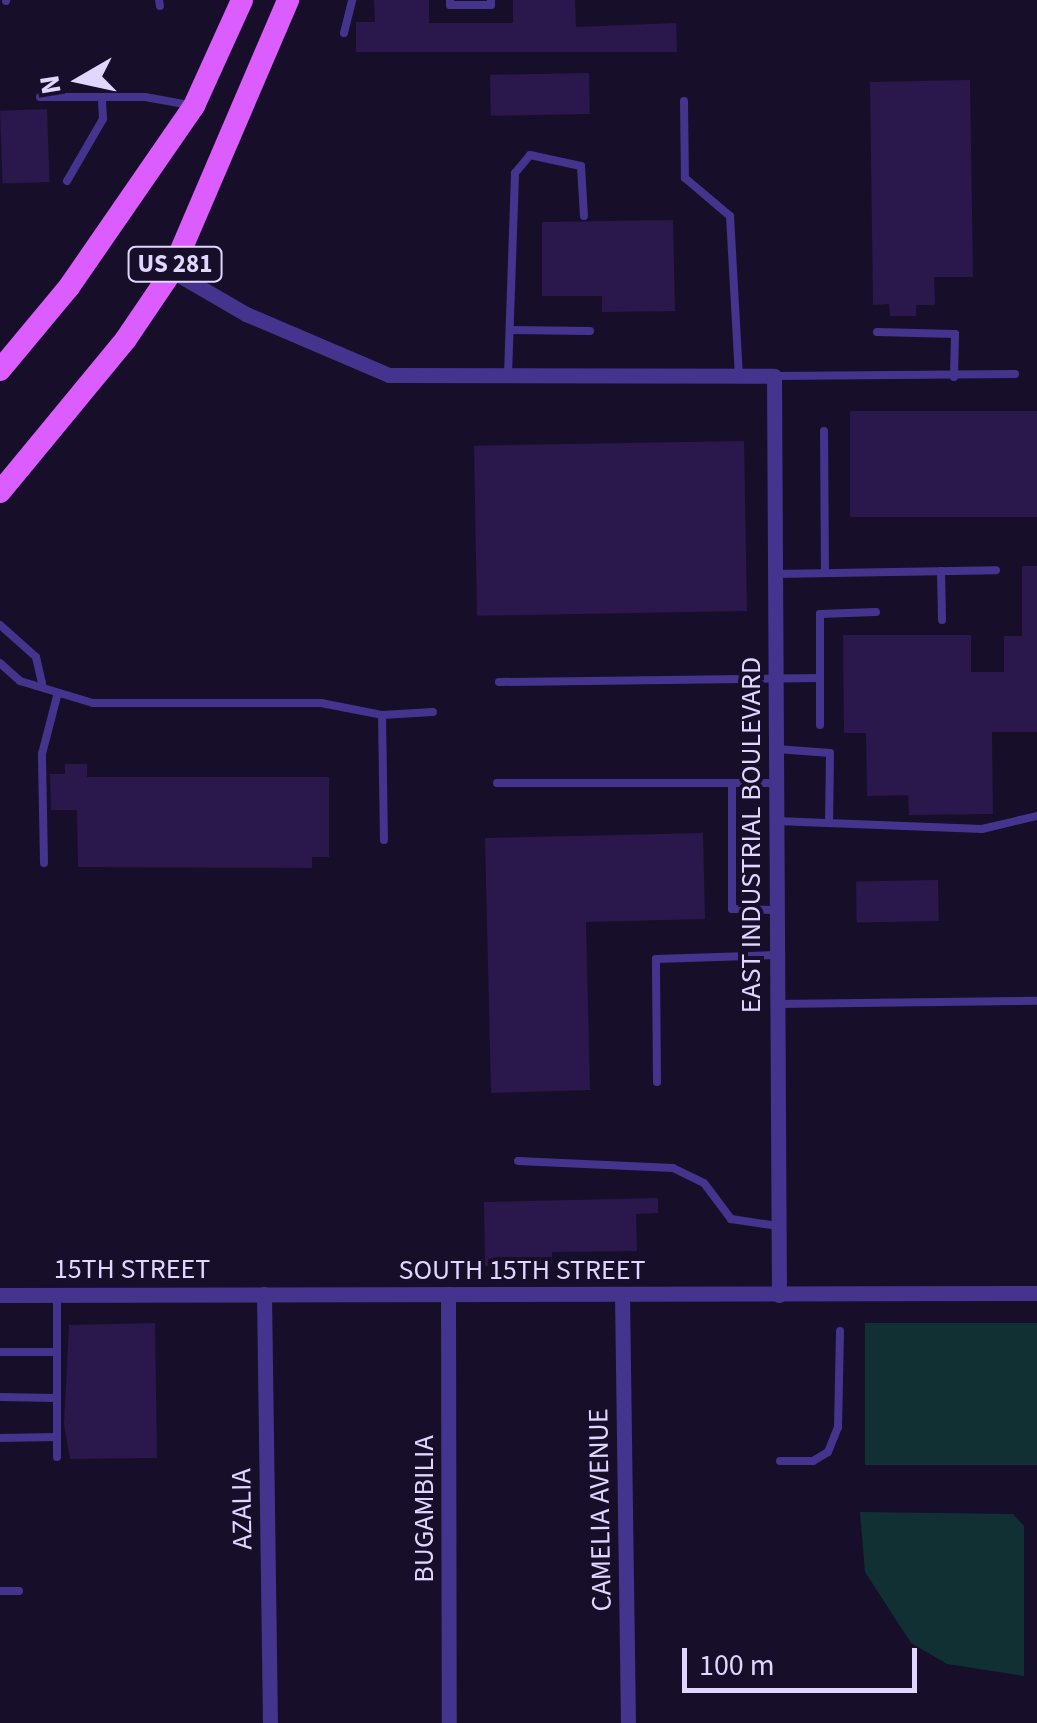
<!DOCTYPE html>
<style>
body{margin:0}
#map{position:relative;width:1037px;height:1723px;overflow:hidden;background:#170e29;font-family:"Source Sans 3",sans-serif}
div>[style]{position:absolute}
.green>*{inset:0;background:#103034;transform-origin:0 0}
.building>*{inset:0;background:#2a184c;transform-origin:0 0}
.service>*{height:8px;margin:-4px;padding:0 4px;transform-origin:4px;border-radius:4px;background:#45348d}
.minor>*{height:15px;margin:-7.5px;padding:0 7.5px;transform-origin:7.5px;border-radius:7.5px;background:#45348d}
.primary>*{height:22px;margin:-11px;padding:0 11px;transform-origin:11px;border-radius:11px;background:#db5dff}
span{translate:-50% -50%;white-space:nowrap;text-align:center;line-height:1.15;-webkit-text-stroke:8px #170e29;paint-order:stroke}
.shield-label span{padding:2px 8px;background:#170e29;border:2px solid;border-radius:8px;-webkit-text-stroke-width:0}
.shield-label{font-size:25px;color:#e1d6ff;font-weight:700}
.street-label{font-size:28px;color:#e1d6ff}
.north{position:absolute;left:30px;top:30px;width:100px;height:100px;-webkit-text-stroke:8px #170e29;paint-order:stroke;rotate:261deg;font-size:28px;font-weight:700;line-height:40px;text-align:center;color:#e1d6ff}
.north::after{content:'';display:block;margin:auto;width:35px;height:45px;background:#e1d6ff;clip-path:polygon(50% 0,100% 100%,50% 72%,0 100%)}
.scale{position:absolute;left:682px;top:1648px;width:235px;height:45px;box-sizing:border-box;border:5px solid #e1d6ff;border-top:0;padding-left:12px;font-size:30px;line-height:35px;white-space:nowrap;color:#e1d6ff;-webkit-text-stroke:8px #170e29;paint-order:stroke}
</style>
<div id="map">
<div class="green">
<div style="left:865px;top:1323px;width:172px;height:142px"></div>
<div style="clip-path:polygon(860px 1512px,1013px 1514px,1024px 1526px,1024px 1676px,947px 1664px,911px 1643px,865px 1572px)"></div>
</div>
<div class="building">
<div style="clip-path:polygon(374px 0,429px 0,429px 23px,513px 23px,513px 0,575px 0,576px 27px,676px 23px,677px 52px,356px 52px,356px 22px,375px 22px)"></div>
<div style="left:589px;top:73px;width:41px;height:99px;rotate:89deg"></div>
<div style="clip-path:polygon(970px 80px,973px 277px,934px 277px,935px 305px,916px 305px,916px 316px,890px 316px,889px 304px,873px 305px,870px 82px)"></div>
<div style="left:47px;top:109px;width:73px;height:47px;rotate:88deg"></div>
<div style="clip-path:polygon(673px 220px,675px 311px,602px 312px,602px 296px,542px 296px,542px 222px)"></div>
<div style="left:1037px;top:411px;width:106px;height:187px;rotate:90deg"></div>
<div style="left:744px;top:441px;width:170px;height:270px;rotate:89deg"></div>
<div style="clip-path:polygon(1022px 566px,1037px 566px,1037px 732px,992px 732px,993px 814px,909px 815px,908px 795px,867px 796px,866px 733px,844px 733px,843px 635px,971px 635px,971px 672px,1004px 672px,1004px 636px,1022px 636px)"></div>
<div style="clip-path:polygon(65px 764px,87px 764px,87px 777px,329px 777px,329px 857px,312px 857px,312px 868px,78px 867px,77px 810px,51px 810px,50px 774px,65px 774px)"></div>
<div style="clip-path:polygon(703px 833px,705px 919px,586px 922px,590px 1090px,491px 1093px,485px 838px)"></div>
<div style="left:938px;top:880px;width:41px;height:82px;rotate:89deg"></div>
<div style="clip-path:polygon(658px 1198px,658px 1213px,636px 1214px,637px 1251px,552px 1252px,552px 1265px,485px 1266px,484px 1202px)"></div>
<div style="clip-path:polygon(155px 1323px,157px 1458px,70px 1459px,64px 1424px,69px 1325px)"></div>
</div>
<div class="service">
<div style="left:159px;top:0;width:6px;rotate:81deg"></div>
<div style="left:450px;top:0;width:5px;rotate:90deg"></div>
<div style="left:450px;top:5px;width:41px"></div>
<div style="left:491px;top:5px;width:5px;rotate:-90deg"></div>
<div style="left:6px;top:1px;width:1px;rotate:-90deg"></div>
<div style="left:344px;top:33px;width:34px;rotate:-76deg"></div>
<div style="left:40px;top:97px;width:105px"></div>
<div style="left:145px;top:97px;width:46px;rotate:10.1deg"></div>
<div style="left:684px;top:101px;width:77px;rotate:89.3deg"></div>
<div style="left:685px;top:178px;width:59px;rotate:40.2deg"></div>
<div style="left:730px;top:216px;width:159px;rotate:86.8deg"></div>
<div style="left:67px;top:181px;width:72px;rotate:-59.9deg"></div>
<div style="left:103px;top:119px;width:22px;rotate:-93deg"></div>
<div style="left:510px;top:330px;width:80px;rotate:0.7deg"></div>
<div style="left:877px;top:332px;width:78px;rotate:1.5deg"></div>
<div style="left:955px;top:334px;width:43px;rotate:91.3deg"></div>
<div style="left:508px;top:375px;width:202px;rotate:-88deg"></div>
<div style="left:515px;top:173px;width:23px;rotate:-50deg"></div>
<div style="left:530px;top:155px;width:52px;rotate:12.2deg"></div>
<div style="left:581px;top:166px;width:50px;rotate:86.6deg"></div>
<div style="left:774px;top:376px;width:241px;rotate:-0.5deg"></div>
<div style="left:824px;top:431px;width:142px;rotate:89.6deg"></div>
<div style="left:941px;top:571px;width:49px;rotate:88.8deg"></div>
<div style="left:775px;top:574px;width:221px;rotate:-1deg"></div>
<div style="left:0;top:625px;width:48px;rotate:41.6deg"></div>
<div style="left:36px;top:657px;width:27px;rotate:77deg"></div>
<div style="left:0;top:663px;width:27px;rotate:42deg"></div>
<div style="left:20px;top:681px;width:76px;rotate:16.8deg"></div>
<div style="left:93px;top:703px;width:228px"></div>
<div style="left:321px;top:703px;width:62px;rotate:11.1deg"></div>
<div style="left:382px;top:715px;width:51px;rotate:-3.4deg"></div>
<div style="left:499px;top:682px;width:321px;rotate:-0.7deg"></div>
<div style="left:382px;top:715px;width:125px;rotate:89.1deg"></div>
<div style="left:820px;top:725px;width:111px;rotate:-90deg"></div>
<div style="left:820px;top:614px;width:56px;rotate:-2deg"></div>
<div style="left:776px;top:749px;width:54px;rotate:4.2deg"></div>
<div style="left:830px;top:753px;width:69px;rotate:90.8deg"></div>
<div style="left:497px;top:783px;width:279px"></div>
<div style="left:732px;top:783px;width:126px;rotate:90deg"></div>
<div style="left:732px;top:909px;width:44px;rotate:1.3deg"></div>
<div style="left:776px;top:821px;width:206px;rotate:2.2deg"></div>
<div style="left:982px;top:829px;width:57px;rotate:-13.3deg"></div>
<div style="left:44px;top:863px;width:109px;rotate:-91.1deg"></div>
<div style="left:42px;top:754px;width:60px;rotate:-75.5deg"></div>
<div style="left:777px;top:1004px;width:260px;rotate:-0.7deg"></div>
<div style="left:657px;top:1082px;width:123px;rotate:-90.5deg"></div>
<div style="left:656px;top:959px;width:121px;rotate:-1.9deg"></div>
<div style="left:518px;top:1161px;width:155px;rotate:2.6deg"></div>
<div style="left:673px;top:1168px;width:34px;rotate:26deg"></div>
<div style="left:704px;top:1183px;width:45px;rotate:53.1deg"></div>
<div style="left:731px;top:1219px;width:48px;rotate:8.5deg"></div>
<div style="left:0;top:1352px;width:56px"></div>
<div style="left:0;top:1397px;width:56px;rotate:1deg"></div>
<div style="left:0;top:1438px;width:56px;rotate:-1deg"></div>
<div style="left:57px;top:1457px;width:163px;rotate:-90deg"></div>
<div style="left:780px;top:1461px;width:33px"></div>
<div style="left:813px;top:1461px;width:17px;rotate:-31deg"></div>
<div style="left:828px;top:1452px;width:27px;rotate:-68deg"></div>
<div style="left:838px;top:1427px;width:96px;rotate:-88.8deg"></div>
<div style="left:0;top:1591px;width:19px"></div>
</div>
<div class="minor">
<div style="left:172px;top:271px;width:86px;rotate:30.2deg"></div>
<div style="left:246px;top:314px;width:155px;rotate:23.1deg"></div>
<div style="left:389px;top:375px;width:385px;rotate:0.1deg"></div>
<div style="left:774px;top:376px;width:919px;rotate:89.69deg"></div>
<div style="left:264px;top:1294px;width:429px;rotate:89.2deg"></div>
<div style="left:448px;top:1294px;width:429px;rotate:89.9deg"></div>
<div style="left:0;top:1295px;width:1037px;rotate:-0.11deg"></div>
<div style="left:622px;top:1295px;width:428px;rotate:89.2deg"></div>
</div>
<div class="primary">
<div style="left:0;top:370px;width:108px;rotate:-50.3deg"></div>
<div style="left:69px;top:287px;width:220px;rotate:-55.4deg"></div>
<div style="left:194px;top:106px;width:116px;rotate:-65.6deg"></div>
<div style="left:0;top:492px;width:198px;rotate:-50.5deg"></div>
<div style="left:126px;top:339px;width:82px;rotate:-55.9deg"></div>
<div style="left:172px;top:271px;width:295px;rotate:-66.8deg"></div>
</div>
<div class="shield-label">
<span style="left:175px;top:264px">US 281</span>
</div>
<div class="street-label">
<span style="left:751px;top:835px;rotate:-90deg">EAST INDUSTRIAL BOULEVARD</span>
<span style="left:132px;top:1269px">15TH STREET</span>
<span style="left:522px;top:1270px">SOUTH 15TH STREET</span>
<span style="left:242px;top:1509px;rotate:-91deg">AZALIA</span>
<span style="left:424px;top:1509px;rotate:-90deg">BUGAMBILIA</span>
<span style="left:600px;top:1510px;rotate:-91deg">CAMELIA AVENUE</span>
</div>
<div class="north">N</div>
<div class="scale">100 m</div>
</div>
